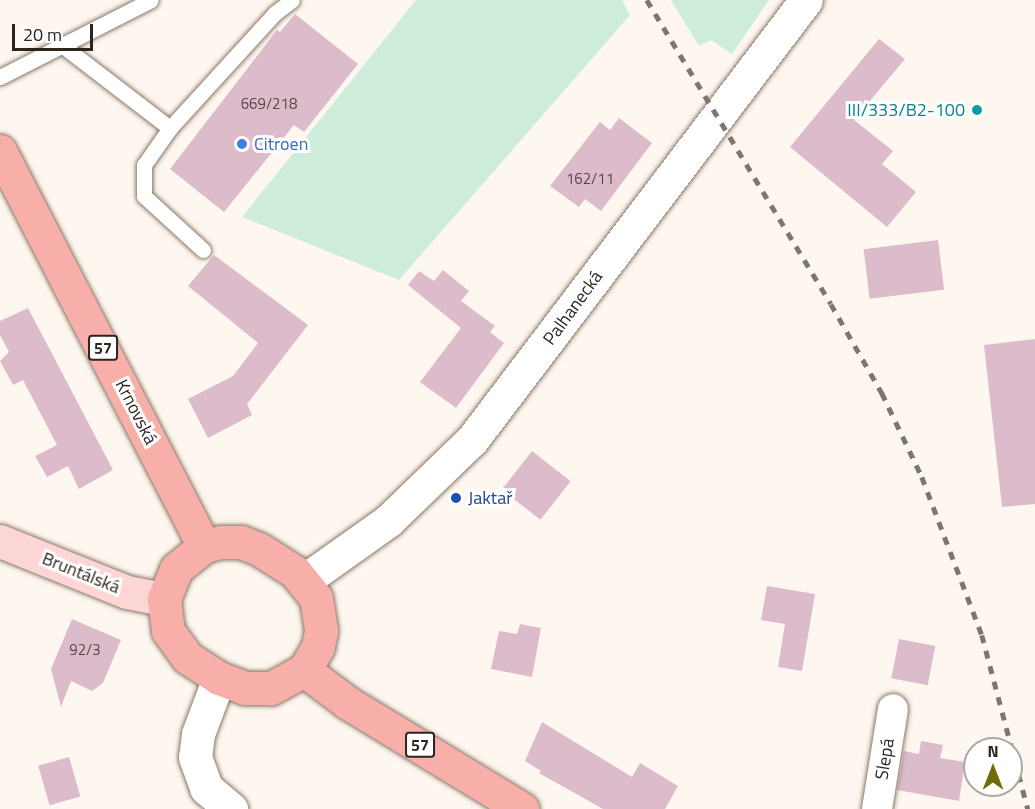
<!DOCTYPE html>
<meta charset="utf-8">
<style>
body{margin:0}
#map{position:relative;width:1035px;height:809px;overflow:hidden;background:#fef7ef;font-family:"Titillium Web",sans-serif}
div>[style]{position:absolute}
.green>*{inset:0;background:#cdedda}
.building>*{inset:0;background:#dcbbca;transform-origin:0 0}
.roads{filter:drop-shadow(0 0 2px #897868) drop-shadow(0 0 2px #897868)}
.service>*{height:15px;margin:-7.5px;padding:0 7.5px;transform-origin:7.5px;border-radius:7.5px;background:#fff}
.minor>*{height:30px;margin:-15px;padding:0 15px;transform-origin:15px;border-radius:15px;background:#fff}
.tertiary>*{height:33px;margin:-16.5px;padding:0 16.5px;transform-origin:16.5px;border-radius:16.5px;background:#fff}
.secondary>*{height:33px;margin:-16.5px;padding:0 16.5px;transform-origin:16.5px;border-radius:16.5px;background:#fcd6d4}
.primary>*{height:33px;margin:-16.5px;padding:0 16.5px;transform-origin:16.5px;border-radius:16.5px;background:#f8aea9}
.rail>*{height:4.5px;margin-top:-2.25px;transform-origin:0;background:repeating-linear-gradient(90deg,#7d766e 0 8px,transparent 0 16px)}
.dots>*{width:16px;height:16px;translate:-50% -50%;box-sizing:border-box;border:3px solid #fff;border-radius:50%}
span{translate:-50% -50%;white-space:nowrap;text-align:center;line-height:1.15;-webkit-text-stroke:6px #fff;paint-order:stroke}
.number-label{font-size:15px;color:#584a49}
.number-label span{-webkit-text-stroke-width:0}
.shield-label span{padding:2px 4px;background:#fff;border:2px solid;border-radius:4px;-webkit-text-stroke-width:0}
.shield-label{font-size:16px;color:#2c251e;font-weight:700}
.culture-label{font-size:18px;color:#0d838f}
.right{translate:-100% -50%;text-align:right}
.shop-label{font-size:18px;color:#366cbe}
.left{translate:0 -50%;text-align:left}
.street-label{font-size:18px;color:#2c251e}
.transit-label{font-size:18px;color:#164399}
.north{position:absolute;left:963px;top:737px;width:60px;height:60px;box-sizing:border-box;background:#fff;border:2px solid #aba8a5;border-radius:50%;rotate:0deg;font-size:16px;font-weight:700;line-height:24px;text-align:center;color:#2c251e}
.north::after{content:'';display:block;margin:auto;width:21px;height:27px;background:#6f6b07;clip-path:polygon(50% 0,100% 100%,50% 72%,0 100%)}
.scale{position:absolute;left:12px;top:24px;width:81px;height:27px;box-sizing:border-box;border:3px solid #2c251e;border-top:0;padding-left:8px;font-size:18px;line-height:21px;white-space:nowrap;color:#2c251e;-webkit-text-stroke:4px #fff;paint-order:stroke}
</style>
<div id="map">
<div class="green">
<div style="clip-path:polygon(416px 0,622px 0,630px 15px,399px 280px,242px 217px)"></div>
<div style="clip-path:polygon(671px 0,769px 0,732px 54px,711px 40px,699px 46px)"></div>
</div>
<div class="building">
<div style="clip-path:polygon(295px 14px,358px 64px,304px 132px,294px 125px,224px 212px,170px 169px,277px 30px,280px 32px)"></div>
<div style="clip-path:polygon(879px 39px,905px 59px,854px 120px,893px 151px,882px 164px,916px 192px,887px 227px,790px 147px)"></div>
<div style="clip-path:polygon(619px 118px,652px 143px,601px 211px,585px 199px,579px 207px,550px 186px,600px 122px,610px 130px)"></div>
<div style="left:938px;top:240px;width:50px;height:75px;rotate:83deg"></div>
<div style="clip-path:polygon(214px 255px,308px 325px,247px 404px,252px 415px,208px 438px,188px 399px,233px 376px,258px 343px,188px 286px)"></div>
<div style="clip-path:polygon(443px 270px,469px 291px,461px 301px,495px 326px,490px 332px,504px 343px,456px 408px,420px 382px,461px 328px,408px 285px,419px 271px,434px 281px)"></div>
<div style="clip-path:polygon(28px 308px,113px 470px,79px 489px,68px 466px,47px 477px,35px 456px,57px 445px,23px 380px,13px 385px,0 361px,9px 352px,0 335px,0 321px)"></div>
<div style="clip-path:polygon(1035px 339px,1035px 504px,1002px 507px,984px 345px)"></div>
<div style="left:532px;top:451px;width:49px;height:49px;rotate:38deg"></div>
<div style="clip-path:polygon(767px 586px,815px 594px,802px 671px,778px 667px,785px 624px,761px 620px)"></div>
<div style="clip-path:polygon(72px 619px,121px 640px,103px 683px,92px 691px,71px 681px,61px 707px,51px 669px)"></div>
<div style="clip-path:polygon(520px 624px,541px 628px,532px 677px,491px 669px,499px 631px,517px 634px)"></div>
<div style="left:899px;top:639px;width:37px;height:40px;rotate:11deg"></div>
<div style="clip-path:polygon(542px 722px,632px 777px,640px 763px,678px 786px,665px 809px,603px 809px,539px 773px,541px 771px,525px 761px)"></div>
<div style="clip-path:polygon(921px 741px,943px 745px,940px 758px,965px 762px,959px 801px,897px 790px,904px 751px,919px 754px)"></div>
<div style="left:69px;top:757px;width:41px;height:32px;rotate:74deg"></div>
</div>
<div class="roads">
<div class="service">
<div style="left:63px;top:46px;width:135px;rotate:37.5deg"></div>
<div style="left:0;top:77px;width:169px;rotate:-27deg"></div>
<div style="left:203px;top:250px;width:80px;rotate:-137.5deg"></div>
<div style="left:144px;top:196px;width:31px;rotate:-90deg"></div>
<div style="left:144px;top:165px;width:45px;rotate:-54.9deg"></div>
<div style="left:170px;top:128px;width:156px;rotate:-47.6deg"></div>
<div style="left:275px;top:13px;width:21px;rotate:-37deg"></div>
</div>
<div class="minor">
<div style="left:877px;top:809px;width:101px;rotate:-80.9deg"></div>
</div>
<div class="tertiary">
<div style="left:305px;top:580px;width:102px;rotate:-35.4deg"></div>
<div style="left:388px;top:521px;width:117px;rotate:-44deg"></div>
<div style="left:472px;top:440px;width:552px;rotate:-52.8deg"></div>
<div style="left:219px;top:678px;width:60px;rotate:110.6deg"></div>
<div style="left:198px;top:734px;width:23px;rotate:97deg"></div>
<div style="left:195px;top:757px;width:33px;rotate:70deg"></div>
<div style="left:206px;top:788px;width:33px;rotate:40deg"></div>
</div>
<div class="secondary">
<div style="left:0;top:541px;width:137px;rotate:21.9deg"></div>
<div style="left:127px;top:592px;width:38px;rotate:11deg"></div>
</div>
<div class="primary">
<div style="left:0;top:151px;width:445px;rotate:62.7deg"></div>
<div style="left:222px;top:542px;width:19px"></div>
<div style="left:241px;top:542px;width:19px;rotate:21deg"></div>
<div style="left:259px;top:549px;width:43px;rotate:32.6deg"></div>
<div style="left:295px;top:572px;width:33px;rotate:51deg"></div>
<div style="left:316px;top:598px;width:33px;rotate:81deg"></div>
<div style="left:321px;top:631px;width:16px;rotate:101deg"></div>
<div style="left:318px;top:647px;width:27px;rotate:121deg"></div>
<div style="left:304px;top:670px;width:38px;rotate:151deg"></div>
<div style="left:271px;top:688px;width:26px;rotate:180deg"></div>
<div style="left:245px;top:688px;width:28px;rotate:-159deg"></div>
<div style="left:219px;top:678px;width:38px;rotate:-147deg"></div>
<div style="left:187px;top:657px;width:32px;rotate:-126deg"></div>
<div style="left:168px;top:631px;width:32px;rotate:-97deg"></div>
<div style="left:164px;top:599px;width:32px;rotate:-68deg"></div>
<div style="left:176px;top:569px;width:36px;rotate:-39deg"></div>
<div style="left:204px;top:546px;width:18px;rotate:-13deg"></div>
<div style="left:304px;top:670px;width:55px;rotate:36.9deg"></div>
<div style="left:348px;top:703px;width:204px;rotate:31.3deg"></div>
</div>
</div>
<div class="rail">
<div style="left:647px;top:0;width:355px;rotate:58.8deg"></div>
<div style="left:831px;top:304px;width:103px;rotate:60.2deg"></div>
<div style="left:882px;top:393px;width:93px;rotate:64.5deg"></div>
<div style="left:922px;top:477px;width:169px;rotate:69.2deg"></div>
<div style="left:982px;top:635px;width:180px;rotate:75.2deg"></div>
</div>
<div class="dots">
<div style="left:977px;top:110px;background:#0f9aa8"></div>
<div style="left:242px;top:144px;background:#3f7fe0"></div>
<div style="left:456px;top:498px;background:#1a4fb4"></div>
</div>
<div class="number-label">
<span style="left:269px;top:104px">669/218</span>
<span style="left:590px;top:179px">162/11</span>
<span style="left:85px;top:650px">92/3</span>
</div>
<div class="shield-label">
<span style="left:103px;top:348px">57</span>
<span style="left:420px;top:745px">57</span>
</div>
<div class="culture-label">
<span class="right" style="left:965px;top:110px">III/333/B2-100</span>
</div>
<div class="shop-label">
<span class="left" style="left:254px;top:144px">Citroen</span>
</div>
<div class="street-label">
<span style="left:573px;top:308px;rotate:-54deg">Palhanecká</span>
<span style="left:136px;top:412px;rotate:63deg">Krnovská</span>
<span style="left:81px;top:573px;rotate:22deg">Bruntálská</span>
<span style="left:885px;top:759px;rotate:-81deg">Slepá</span>
</div>
<div class="transit-label">
<span class="left" style="left:468px;top:498px">Jaktař</span>
</div>
<div class="north">N</div>
<div class="scale">20 m</div>
</div>
